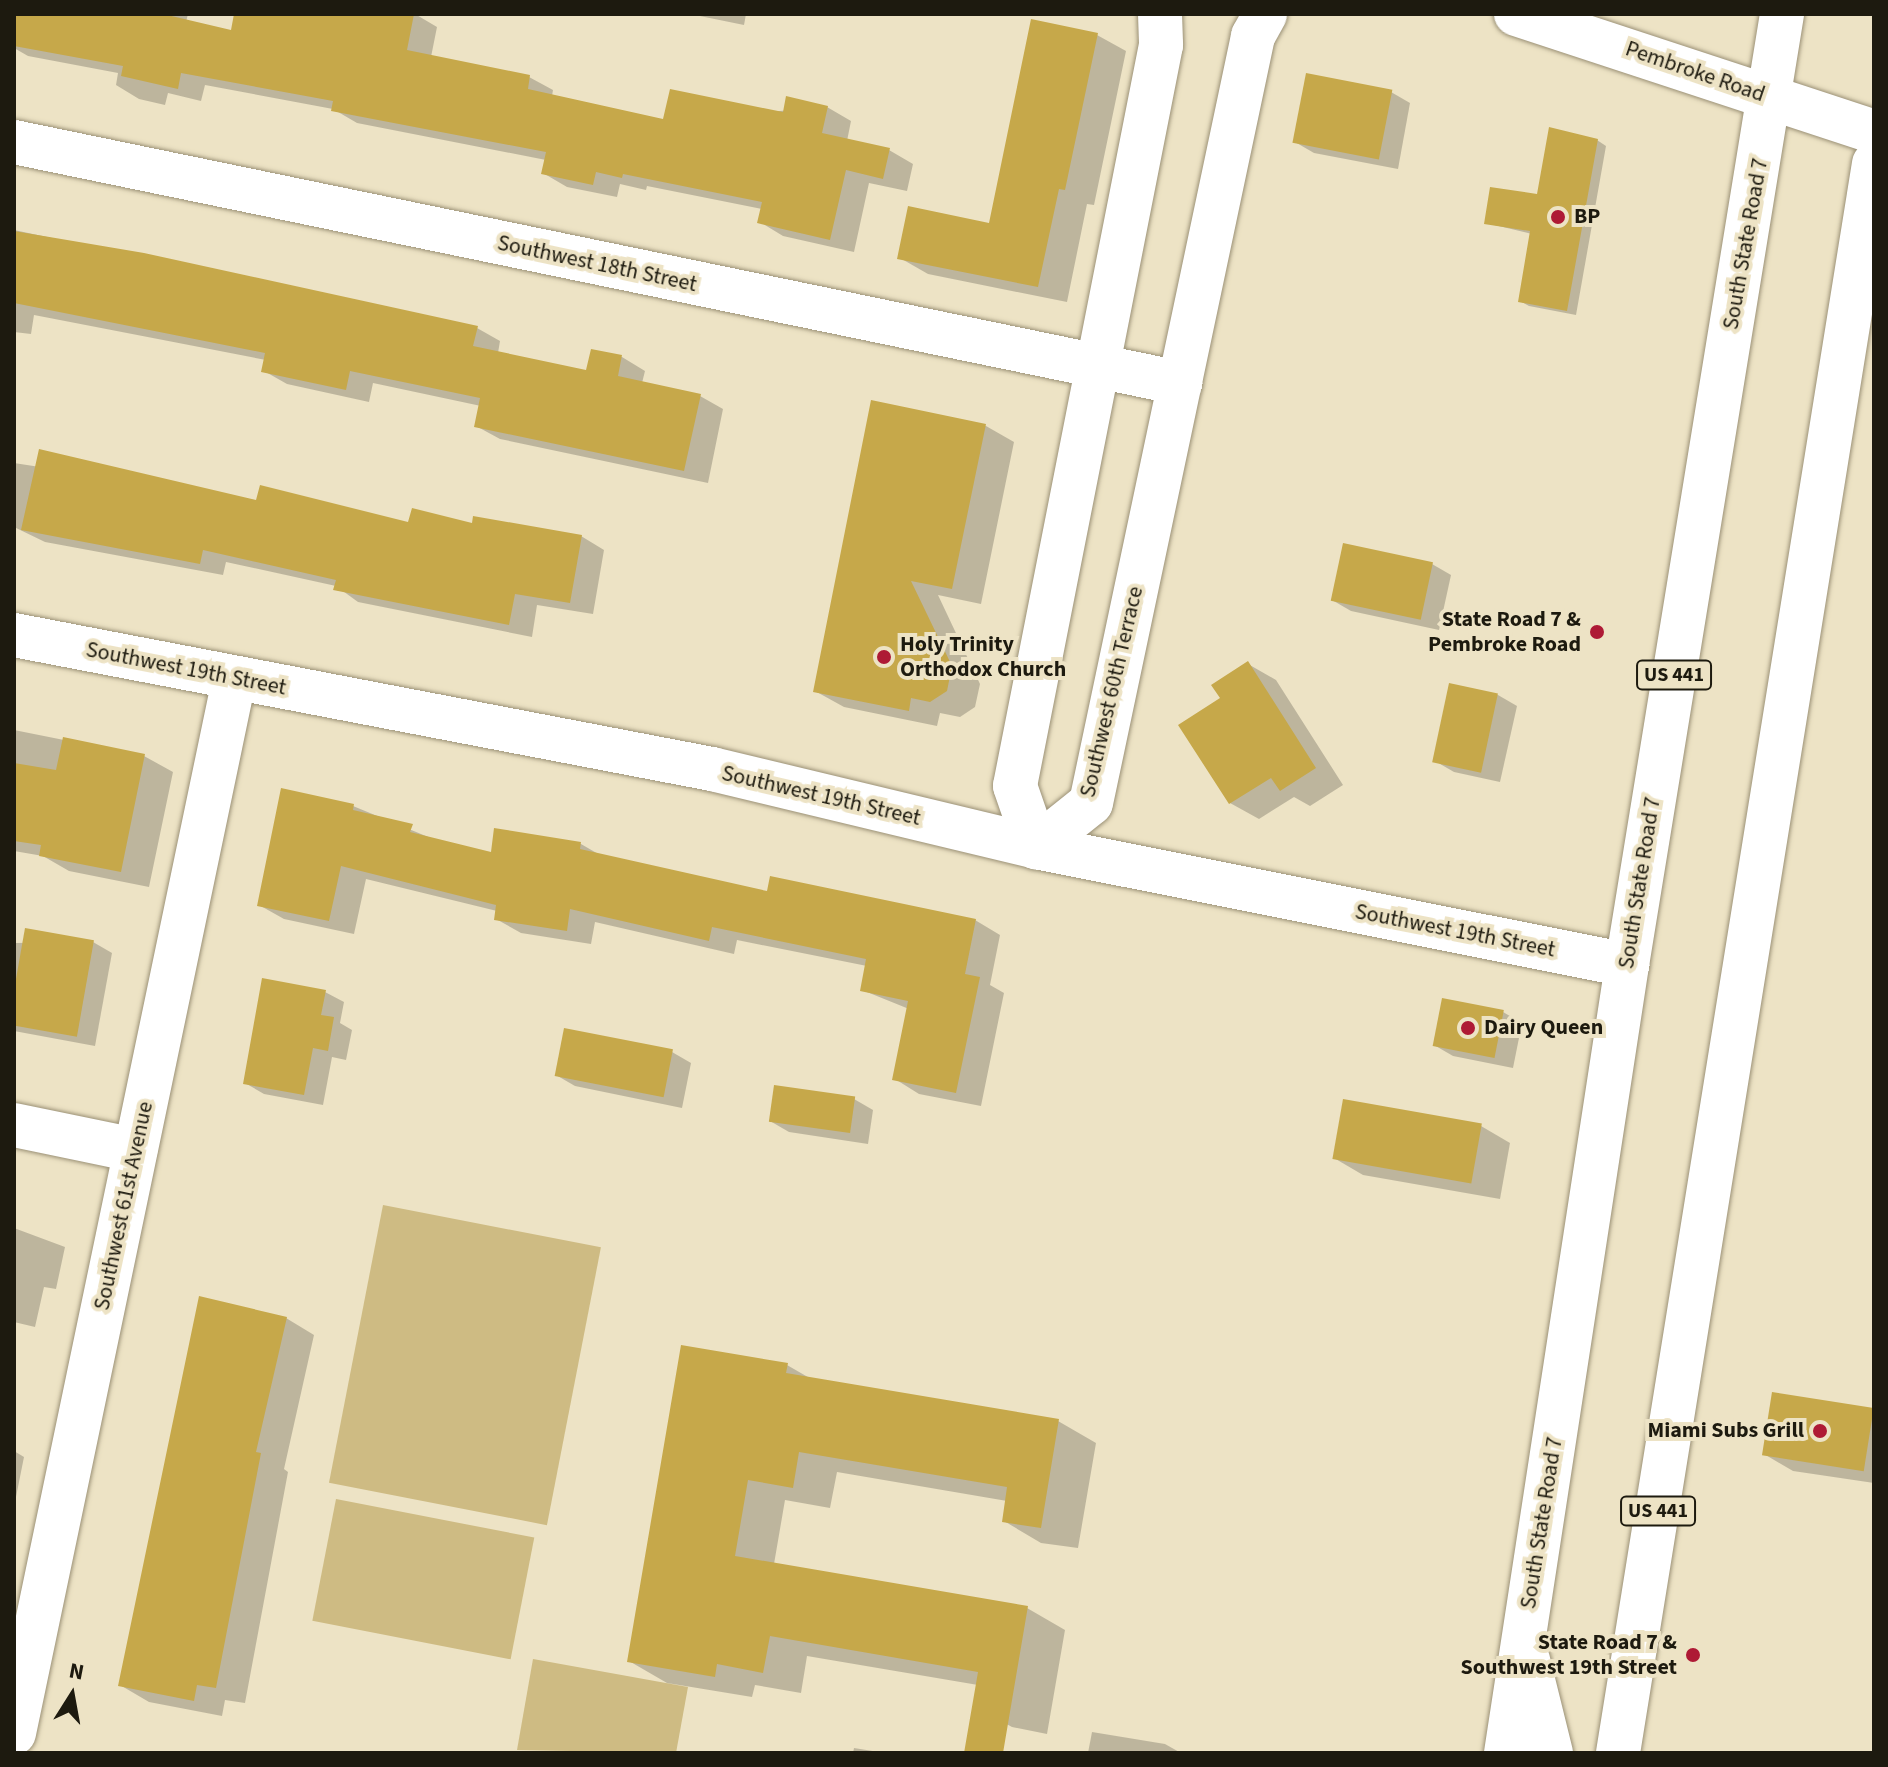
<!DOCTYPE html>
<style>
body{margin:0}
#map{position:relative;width:1888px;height:1767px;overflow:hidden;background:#ede3c5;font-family:"Source Sans 3",sans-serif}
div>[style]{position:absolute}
.green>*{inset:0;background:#cebb83;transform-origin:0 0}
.shadow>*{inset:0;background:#0003}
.building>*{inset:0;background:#c6a84a;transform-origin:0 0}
.roads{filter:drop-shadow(0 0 2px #9b9176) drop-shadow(0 0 2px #9b9176)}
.street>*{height:44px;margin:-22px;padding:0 22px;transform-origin:22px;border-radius:22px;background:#fff}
.secondary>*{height:44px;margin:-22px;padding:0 22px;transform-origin:22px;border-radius:22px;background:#fff}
.primary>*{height:44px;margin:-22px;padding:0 22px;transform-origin:22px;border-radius:22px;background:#fff}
.dots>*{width:22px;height:22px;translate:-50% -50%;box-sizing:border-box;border:4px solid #ede3c5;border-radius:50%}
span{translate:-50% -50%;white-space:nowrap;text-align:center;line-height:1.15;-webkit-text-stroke:8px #ede3c5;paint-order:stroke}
.shield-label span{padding:2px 6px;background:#ede3c5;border:2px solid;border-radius:6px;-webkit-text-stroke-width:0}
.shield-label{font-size:20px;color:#1d1a0f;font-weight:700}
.street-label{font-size:22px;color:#1d1a0f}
.poi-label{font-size:22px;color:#1d1a0f;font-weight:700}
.left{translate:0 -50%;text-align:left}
.right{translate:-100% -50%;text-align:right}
.frame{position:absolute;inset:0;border:16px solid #1d1a0f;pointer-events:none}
.north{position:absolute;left:32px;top:1655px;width:80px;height:80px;-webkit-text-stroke:6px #ede3c5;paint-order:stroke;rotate:11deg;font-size:22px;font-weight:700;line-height:32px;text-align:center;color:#1d1a0f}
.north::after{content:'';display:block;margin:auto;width:28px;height:36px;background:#1d1a0f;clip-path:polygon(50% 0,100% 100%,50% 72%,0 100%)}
</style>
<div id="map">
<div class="green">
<div style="left:383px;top:1205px;width:222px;height:283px;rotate:11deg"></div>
<div style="left:336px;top:1499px;width:202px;height:124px;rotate:11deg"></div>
<div style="clip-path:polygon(533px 1659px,688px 1687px,676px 1753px,517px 1750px)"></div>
</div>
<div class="shadow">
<div style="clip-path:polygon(14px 14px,188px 14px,186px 22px,233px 33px,236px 14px,415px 14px,437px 27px,431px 57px,529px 77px,553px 90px,552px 96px,665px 121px,827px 107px,851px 121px,847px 141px,889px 150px,913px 164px,907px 191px,869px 183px,854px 252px,783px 236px,760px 222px,762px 209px,647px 186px,646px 190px,620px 184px,617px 197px,567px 187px,543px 173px,546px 160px,357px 123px,333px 109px,205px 85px,201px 101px,168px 93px,165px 105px,139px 99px,116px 85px,118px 73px,28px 56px,14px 48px)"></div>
<div style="clip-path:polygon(690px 14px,746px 14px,744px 25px)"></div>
<div style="clip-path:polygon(1097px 35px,1126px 51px,1094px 205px,1087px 204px,1067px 302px,928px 274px,900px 258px,991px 225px)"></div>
<div style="clip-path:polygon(1391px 92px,1410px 103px,1398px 169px,1314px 153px,1295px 142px)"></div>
<div style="clip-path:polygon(1597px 140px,1606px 146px,1576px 315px,1529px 306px,1520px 301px,1532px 234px,1486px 223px,1539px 196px)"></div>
<div style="clip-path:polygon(14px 230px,477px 328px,500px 341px,498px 353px,588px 372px,592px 351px,622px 357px,645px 371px,642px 383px,700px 396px,723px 409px,708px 483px,500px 439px,476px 426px,481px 406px,373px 383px,369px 402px,287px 384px,264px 371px,266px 360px,34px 315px,31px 334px,14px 332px)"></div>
<div style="clip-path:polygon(872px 402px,986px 426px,1014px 442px,981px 604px,938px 595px,980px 684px,975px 707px,960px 717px,940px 713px,937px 726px,844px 707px,815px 691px)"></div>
<div style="clip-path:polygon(14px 463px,410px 524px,581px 536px,604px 550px,593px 614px,537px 605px,532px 637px,358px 602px,336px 586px,226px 562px,223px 575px,45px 542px,14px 527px)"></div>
<div style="clip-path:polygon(1432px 564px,1451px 575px,1439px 630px,1351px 611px,1332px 600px)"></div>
<div style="clip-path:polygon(1248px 664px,1276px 680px,1343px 785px,1310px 806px,1294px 797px,1259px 819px,1230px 803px,1223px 699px)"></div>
<div style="clip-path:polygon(1451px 685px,1498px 695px,1517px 706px,1500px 782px,1454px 772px,1435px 761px)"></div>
<div style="clip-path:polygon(14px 730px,144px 756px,173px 772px,149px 887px,69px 871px,43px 856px,14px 851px)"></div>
<div style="clip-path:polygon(353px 806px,438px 841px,492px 855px,496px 831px,581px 844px,600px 855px,768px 893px,975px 920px,1000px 935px,990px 985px,1004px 993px,981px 1106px,919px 1094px,895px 1079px,909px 1009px,862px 990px,867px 966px,737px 940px,734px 954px,595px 922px,591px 944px,521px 933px,496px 919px,497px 911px,366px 879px,354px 934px,284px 919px,259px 905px)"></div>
<div style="clip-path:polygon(93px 942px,112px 953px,95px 1046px,14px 1031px,14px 943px)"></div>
<div style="clip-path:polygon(325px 992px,344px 1002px,340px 1023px,352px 1030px,346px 1060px,332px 1057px,323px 1105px,264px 1094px,245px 1083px)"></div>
<div style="clip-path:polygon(1503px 1012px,1522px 1023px,1513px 1068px,1453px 1056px,1434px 1045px)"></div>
<div style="clip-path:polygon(672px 1052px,691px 1063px,682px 1108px,575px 1086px,556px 1075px)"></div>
<div style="clip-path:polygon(854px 1099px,873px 1110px,868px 1144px,789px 1132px,770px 1121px)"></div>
<div style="clip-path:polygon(1481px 1126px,1510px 1143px,1500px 1199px,1363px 1175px,1334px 1158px)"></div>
<div style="clip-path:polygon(14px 1228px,65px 1247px,56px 1289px,44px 1287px,35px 1327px,14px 1322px)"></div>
<div style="clip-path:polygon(286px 1318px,314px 1335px,284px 1469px,288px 1472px,245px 1703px,225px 1700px,222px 1716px,149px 1702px,120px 1685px)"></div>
<div style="clip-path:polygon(787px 1365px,813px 1380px,1058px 1421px,1096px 1443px,1078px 1548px,1041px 1543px,1004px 1521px,1007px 1501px,837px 1472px,830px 1508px,785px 1500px,774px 1564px,1027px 1608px,1065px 1630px,1047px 1734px,1012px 1727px,974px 1706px,978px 1685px,807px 1656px,801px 1693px,755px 1685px,752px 1697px,667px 1683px,629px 1661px)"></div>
<div style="clip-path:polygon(1874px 1410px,1874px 1483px,1793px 1471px,1764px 1454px)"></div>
<div style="clip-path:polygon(14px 1451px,24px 1457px,14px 1507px)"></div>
<div style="clip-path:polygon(1092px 1732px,1165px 1744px,1181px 1753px,1088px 1753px)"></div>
<div style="clip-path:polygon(854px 1748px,885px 1753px,853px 1753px)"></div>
</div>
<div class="building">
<div style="clip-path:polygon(14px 14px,163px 14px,231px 30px,234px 14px,414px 14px,407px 50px,530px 75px,528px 89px,663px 119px,670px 89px,783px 112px,786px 96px,828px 106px,822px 133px,890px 148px,883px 179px,846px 170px,830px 240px,757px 223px,762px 202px,623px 174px,622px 178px,596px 172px,593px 185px,541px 174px,546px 152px,331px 111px,333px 101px,181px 73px,178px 89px,121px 76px,123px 66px,14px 46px)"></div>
<div style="clip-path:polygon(1031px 19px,1098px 33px,1065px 190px,1059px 189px,1038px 287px,897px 259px,908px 206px,989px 223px)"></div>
<div style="left:1306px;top:73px;width:88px;height:71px;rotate:11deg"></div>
<div style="clip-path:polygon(1549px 127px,1598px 139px,1567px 311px,1518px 302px,1530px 231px,1484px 224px,1490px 187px,1537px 194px)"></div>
<div style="clip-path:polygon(14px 231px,144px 253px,478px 326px,473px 346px,586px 370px,591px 349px,622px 355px,618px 376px,701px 394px,684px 471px,474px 427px,480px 398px,350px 371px,346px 390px,261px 372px,265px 353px,14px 303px)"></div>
<div style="clip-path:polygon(871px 400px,986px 424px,952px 589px,911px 581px,952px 666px,947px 691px,930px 702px,911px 698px,909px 711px,813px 692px)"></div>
<div style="clip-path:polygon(39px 449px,256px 500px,260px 485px,408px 522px,412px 508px,472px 523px,473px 516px,582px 535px,570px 603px,515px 594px,509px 625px,333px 590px,336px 580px,203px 550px,200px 564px,21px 530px)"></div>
<div style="left:1343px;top:543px;width:92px;height:59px;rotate:12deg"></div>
<div style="clip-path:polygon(1248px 661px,1316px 768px,1280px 791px,1271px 778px,1229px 804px,1178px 725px,1220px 698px,1211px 685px)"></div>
<div style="left:1449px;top:683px;width:50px;height:81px;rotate:12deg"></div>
<div style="clip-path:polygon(63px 737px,145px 754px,121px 872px,39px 856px,41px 845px,14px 841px,14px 763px,56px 770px)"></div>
<div style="clip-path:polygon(281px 788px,354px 804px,353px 810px,413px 824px,410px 832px,491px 852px,494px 828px,581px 842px,580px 849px,767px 891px,770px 876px,976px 919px,965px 974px,980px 977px,956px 1093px,892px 1080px,908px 1001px,860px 991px,866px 959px,712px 927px,709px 941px,570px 909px,567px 931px,494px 920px,496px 905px,341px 866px,329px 921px,257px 906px)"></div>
<div style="left:25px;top:928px;width:70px;height:98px;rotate:10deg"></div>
<div style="clip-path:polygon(262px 978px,326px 990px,321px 1015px,334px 1017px,328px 1051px,313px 1048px,304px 1095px,243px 1084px)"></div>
<div style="left:1442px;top:998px;width:63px;height:49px;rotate:11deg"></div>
<div style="left:564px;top:1028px;width:111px;height:49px;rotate:11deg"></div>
<div style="left:774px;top:1085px;width:82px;height:37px;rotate:8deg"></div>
<div style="left:1343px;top:1099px;width:141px;height:61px;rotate:10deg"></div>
<div style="clip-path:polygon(199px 1296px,287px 1317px,256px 1452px,261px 1453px,216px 1688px,197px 1685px,194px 1701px,118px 1686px)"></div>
<div style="clip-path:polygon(681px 1345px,788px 1363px,786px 1373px,1059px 1419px,1041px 1528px,1002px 1522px,1007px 1487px,799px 1452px,793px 1488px,748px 1480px,735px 1556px,1028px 1606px,1003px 1753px,964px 1753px,978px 1672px,770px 1636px,763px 1673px,717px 1664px,715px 1677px,627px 1662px)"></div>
<div style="left:1772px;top:1392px;width:103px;height:64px;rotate:9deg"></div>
</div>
<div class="roads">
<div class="street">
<div style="left:1160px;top:14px;width:31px;rotate:88deg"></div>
<div style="left:1161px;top:45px;width:755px;rotate:101.15deg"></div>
<div style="left:1015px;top:786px;width:65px;rotate:71deg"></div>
<div style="left:1036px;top:847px;width:70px;rotate:-38.7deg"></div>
<div style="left:1091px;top:803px;width:784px;rotate:-78.07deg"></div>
<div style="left:1253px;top:36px;width:25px;rotate:-61deg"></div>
<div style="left:14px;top:142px;width:1191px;rotate:11.68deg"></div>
<div style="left:14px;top:635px;width:711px;rotate:10.87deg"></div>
<div style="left:712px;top:769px;width:333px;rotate:13.5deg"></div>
<div style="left:1036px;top:847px;width:603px;rotate:11.29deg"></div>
<div style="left:14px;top:1125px;width:124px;rotate:11.7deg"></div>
<div style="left:14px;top:1733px;width:1076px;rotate:-78.2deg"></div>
</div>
<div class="secondary">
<div style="left:1516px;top:14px;width:377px;rotate:18.2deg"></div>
</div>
<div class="primary">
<div style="left:1528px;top:1660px;width:96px;rotate:76.1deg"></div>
<div style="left:1506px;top:1753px;width:797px;rotate:-81.27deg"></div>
<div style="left:1627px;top:965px;width:964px;rotate:-80.74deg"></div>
<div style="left:1618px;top:1753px;width:1610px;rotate:-80.85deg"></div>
</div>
</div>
<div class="dots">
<div style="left:1558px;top:217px;background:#ae1a35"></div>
<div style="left:1597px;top:632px;background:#ae1a35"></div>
<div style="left:884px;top:657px;background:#ae1a35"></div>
<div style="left:1468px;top:1028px;background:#ae1a35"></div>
<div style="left:1820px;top:1431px;background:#ae1a35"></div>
<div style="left:1693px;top:1655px;background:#ae1a35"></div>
</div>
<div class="shield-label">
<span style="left:1674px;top:675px">US 441</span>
<span style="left:1658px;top:1511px">US 441</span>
</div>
<div class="street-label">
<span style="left:1695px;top:72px;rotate:19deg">Pembroke Road</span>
<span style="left:1746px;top:244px;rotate:-80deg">South State Road 7</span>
<span style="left:597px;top:264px;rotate:12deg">Southwest 18th Street</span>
<span style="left:186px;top:669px;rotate:11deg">Southwest 19th Street</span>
<span style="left:1112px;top:692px;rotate:-77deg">Southwest 60th Terrace</span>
<span style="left:821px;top:796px;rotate:13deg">Southwest 19th Street</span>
<span style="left:1640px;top:883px;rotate:-81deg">South State Road 7</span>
<span style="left:1455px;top:931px;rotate:11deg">Southwest 19th Street</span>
<span style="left:124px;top:1206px;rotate:-78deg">Southwest 61st Avenue</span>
<span style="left:1542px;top:1523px;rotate:-81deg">South State Road 7</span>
</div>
<div class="poi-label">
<span class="left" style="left:1574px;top:217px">BP</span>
<span class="right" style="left:1581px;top:632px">State Road 7 &amp;<br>Pembroke Road</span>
<span class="left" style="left:900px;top:657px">Holy Trinity<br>Orthodox Church</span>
<span class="left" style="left:1484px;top:1028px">Dairy Queen</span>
<span class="right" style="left:1804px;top:1431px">Miami Subs Grill</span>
<span class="right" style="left:1677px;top:1655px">State Road 7 &amp;<br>Southwest 19th Street</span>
</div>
<div class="frame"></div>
<div class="north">N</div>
</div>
